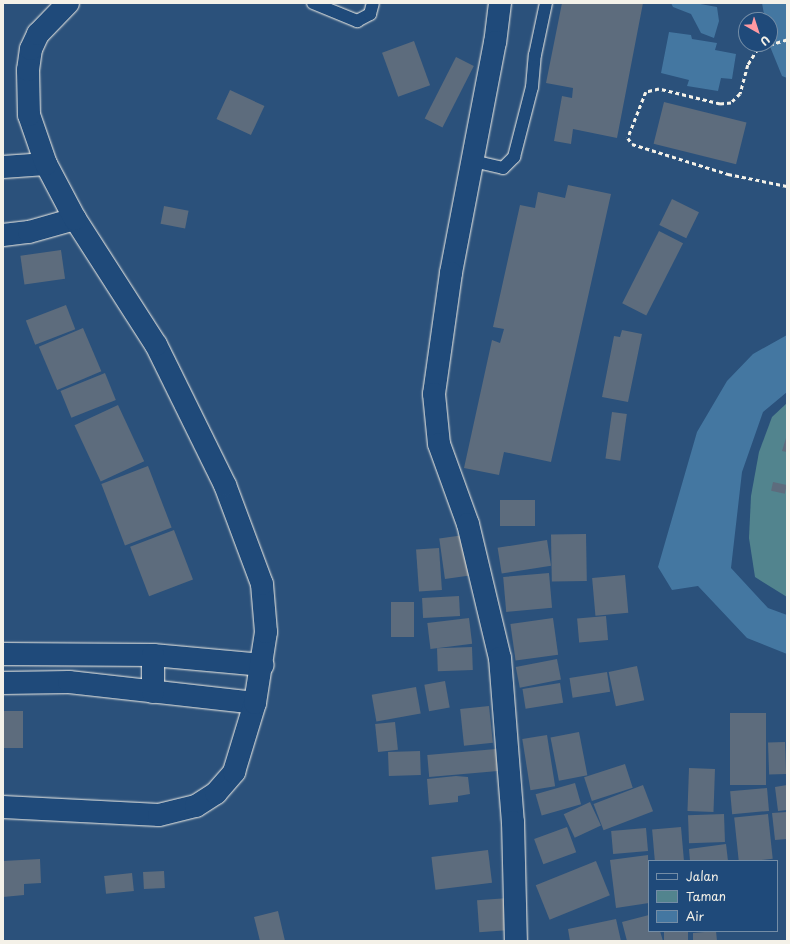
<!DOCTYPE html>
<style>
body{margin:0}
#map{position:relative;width:790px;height:944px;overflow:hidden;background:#2b517b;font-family:"Playpen Sans",sans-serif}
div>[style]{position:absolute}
.green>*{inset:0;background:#52848e}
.water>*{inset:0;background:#4477a1}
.building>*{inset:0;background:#5d6c7d;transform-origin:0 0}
.path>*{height:2.5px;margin-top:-1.25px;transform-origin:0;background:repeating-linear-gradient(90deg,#f4f1e8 0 4px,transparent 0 7px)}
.roads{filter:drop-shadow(0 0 1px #f4f1e8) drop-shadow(0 0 1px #f4f1e8)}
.lane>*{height:12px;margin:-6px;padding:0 6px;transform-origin:6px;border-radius:6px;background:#1f4a7a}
.street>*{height:22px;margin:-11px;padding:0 11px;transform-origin:11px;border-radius:11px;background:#1f4a7a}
span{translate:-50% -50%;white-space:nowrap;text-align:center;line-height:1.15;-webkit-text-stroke:3px #1f4a7a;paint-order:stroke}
.frame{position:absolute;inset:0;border:4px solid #f4f1e8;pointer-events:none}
.legend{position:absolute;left:648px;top:860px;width:130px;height:72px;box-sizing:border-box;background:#1f4a7a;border:1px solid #748da6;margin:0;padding:5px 7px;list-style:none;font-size:12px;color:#f4f1e8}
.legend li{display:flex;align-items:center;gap:8px;height:20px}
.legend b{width:20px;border:1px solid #748da6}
.north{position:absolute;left:738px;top:12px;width:40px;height:40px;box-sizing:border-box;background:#1f4a7a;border:1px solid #748da6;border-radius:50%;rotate:141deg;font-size:11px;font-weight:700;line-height:16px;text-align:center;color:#f4f1e8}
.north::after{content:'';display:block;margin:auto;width:14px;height:18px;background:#ff9aa2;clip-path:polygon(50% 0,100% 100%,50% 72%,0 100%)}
</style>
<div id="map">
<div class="green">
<div style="clip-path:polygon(787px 403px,787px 597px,755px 577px,749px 538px,751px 496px,759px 452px,772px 417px)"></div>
</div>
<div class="water">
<div style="clip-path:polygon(671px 3px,695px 3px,717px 7px,719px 21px,714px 38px,701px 33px,691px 14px,673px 7px)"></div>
<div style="clip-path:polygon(762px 3px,787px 3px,787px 78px,782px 76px,769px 44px,770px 20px,765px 20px)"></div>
<div style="clip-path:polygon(669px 32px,691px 35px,692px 39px,717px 43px,715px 50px,736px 54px,732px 79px,721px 78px,718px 91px,687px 86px,689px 80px,661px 73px)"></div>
<div style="clip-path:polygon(787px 335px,787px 392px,763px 412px,742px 472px,731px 568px,768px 608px,787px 615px,787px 654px,747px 638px,698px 586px,672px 590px,658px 567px,697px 432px,727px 381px,753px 354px)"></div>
</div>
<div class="building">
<div style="clip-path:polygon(562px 3px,643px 3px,617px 138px,573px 129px,571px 144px,554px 141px,562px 96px,572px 98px,573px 88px,546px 83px)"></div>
<div style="left:414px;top:41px;width:47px;height:34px;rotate:70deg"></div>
<div style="left:456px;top:57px;width:20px;height:69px;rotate:27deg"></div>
<div style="left:230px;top:90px;width:38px;height:32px;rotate:25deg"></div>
<div style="left:664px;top:102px;width:85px;height:43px;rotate:14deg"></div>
<div style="clip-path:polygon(568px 185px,611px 194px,551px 462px,504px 452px,499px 475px,464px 468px,492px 340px,500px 343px,504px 329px,493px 327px,520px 205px,535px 208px,538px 192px,565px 198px)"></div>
<div style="left:672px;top:199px;width:30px;height:29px;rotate:26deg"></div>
<div style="left:164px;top:206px;width:25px;height:18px;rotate:11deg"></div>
<div style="left:659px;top:231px;width:27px;height:81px;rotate:27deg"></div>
<div style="left:61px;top:250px;width:29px;height:41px;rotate:82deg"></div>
<div style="left:66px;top:305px;width:26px;height:43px;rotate:69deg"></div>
<div style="left:83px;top:328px;width:47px;height:48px;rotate:67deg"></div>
<div style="clip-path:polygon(622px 330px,642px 334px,628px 402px,602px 397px,614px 336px,620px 337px)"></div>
<div style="left:105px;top:373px;width:29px;height:48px;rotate:68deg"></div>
<div style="left:118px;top:405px;width:62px;height:48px;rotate:65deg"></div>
<div style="left:612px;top:412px;width:15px;height:47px;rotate:8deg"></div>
<div style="clip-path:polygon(786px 438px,787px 439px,787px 452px,782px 451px)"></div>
<div style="left:148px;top:466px;width:66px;height:50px;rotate:69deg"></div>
<div style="left:773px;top:482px;width:14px;height:9px;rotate:12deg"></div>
<div style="left:500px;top:500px;width:35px;height:26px"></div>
<div style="left:174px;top:530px;width:53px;height:47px;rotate:69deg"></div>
<div style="left:586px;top:534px;width:47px;height:35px;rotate:89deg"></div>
<div style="left:464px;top:535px;width:41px;height:25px;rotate:82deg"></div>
<div style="left:547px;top:540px;width:26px;height:50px;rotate:81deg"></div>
<div style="left:439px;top:548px;width:42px;height:23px;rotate:86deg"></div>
<div style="left:549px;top:573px;width:35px;height:46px;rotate:85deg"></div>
<div style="left:625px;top:575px;width:38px;height:33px;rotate:85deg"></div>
<div style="left:459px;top:596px;width:20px;height:37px;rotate:87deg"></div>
<div style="left:391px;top:602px;width:23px;height:35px"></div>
<div style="left:606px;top:616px;width:24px;height:29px;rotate:85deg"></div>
<div style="left:469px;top:618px;width:26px;height:42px;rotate:83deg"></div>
<div style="left:553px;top:618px;width:37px;height:43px;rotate:82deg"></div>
<div style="left:472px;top:647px;width:23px;height:35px;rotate:88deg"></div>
<div style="left:557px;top:659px;width:21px;height:42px;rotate:79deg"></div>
<div style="left:637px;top:666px;width:35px;height:29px;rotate:78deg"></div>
<div style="left:607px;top:672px;width:20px;height:38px;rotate:81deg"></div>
<div style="left:445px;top:681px;width:27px;height:21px;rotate:80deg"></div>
<div style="left:560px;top:683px;width:20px;height:38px;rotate:81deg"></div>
<div style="left:416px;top:687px;width:27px;height:45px;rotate:80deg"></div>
<div style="left:489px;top:706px;width:37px;height:29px;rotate:84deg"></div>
<div style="left:4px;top:711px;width:19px;height:37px"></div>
<div style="left:730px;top:713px;width:36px;height:72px"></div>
<div style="left:395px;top:722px;width:28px;height:20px;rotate:84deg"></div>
<div style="left:579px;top:732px;width:44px;height:29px;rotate:79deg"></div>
<div style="left:547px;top:735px;width:52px;height:25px;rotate:81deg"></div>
<div style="left:785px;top:742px;width:32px;height:17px;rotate:88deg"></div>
<div style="left:496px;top:749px;width:22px;height:69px;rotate:85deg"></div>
<div style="left:420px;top:751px;width:24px;height:32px;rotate:88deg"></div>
<div style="left:625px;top:764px;width:25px;height:43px;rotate:72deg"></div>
<div style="left:689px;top:768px;width:26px;height:43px;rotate:2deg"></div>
<div style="clip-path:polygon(456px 776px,468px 777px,470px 794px,458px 796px,458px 802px,429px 805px,427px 779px)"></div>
<div style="left:575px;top:783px;width:22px;height:41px;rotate:74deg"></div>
<div style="left:643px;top:785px;width:28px;height:53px;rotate:69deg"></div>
<div style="clip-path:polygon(787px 785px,787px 810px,778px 811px,775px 787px)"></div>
<div style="left:767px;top:788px;width:23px;height:37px;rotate:85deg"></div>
<div style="left:590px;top:802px;width:26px;height:29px;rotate:65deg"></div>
<div style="clip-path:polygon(787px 812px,787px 839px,775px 840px,772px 813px)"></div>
<div style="left:724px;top:814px;width:28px;height:36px;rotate:88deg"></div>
<div style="left:768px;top:814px;width:45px;height:34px;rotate:84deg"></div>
<div style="left:567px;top:827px;width:27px;height:35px;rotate:70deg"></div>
<div style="left:681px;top:827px;width:34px;height:29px;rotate:85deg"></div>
<div style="left:646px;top:828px;width:23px;height:35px;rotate:85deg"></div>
<div style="clip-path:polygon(726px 844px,728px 861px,690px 861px,689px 849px)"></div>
<div style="left:488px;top:850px;width:33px;height:57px;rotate:83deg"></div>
<div style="clip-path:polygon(648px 855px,649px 903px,616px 908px,610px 860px)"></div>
<div style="clip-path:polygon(40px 859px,41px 883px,24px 884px,24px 895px,3px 897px,3px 861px)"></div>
<div style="left:596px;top:861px;width:37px;height:65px;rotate:68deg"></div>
<div style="left:164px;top:871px;width:17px;height:21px;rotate:87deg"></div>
<div style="left:132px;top:873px;width:18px;height:28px;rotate:84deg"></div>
<div style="left:509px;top:898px;width:32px;height:32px;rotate:86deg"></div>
<div style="clip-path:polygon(278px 911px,285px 941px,260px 941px,254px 917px)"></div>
<div style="clip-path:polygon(649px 915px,649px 931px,660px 931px,663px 941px,627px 941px,622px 922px)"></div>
<div style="clip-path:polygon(616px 919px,621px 941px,570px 941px,568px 929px)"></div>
<div style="left:664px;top:931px;width:24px;height:10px"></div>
<div style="clip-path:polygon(716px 931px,717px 941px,693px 941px,693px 933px)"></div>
</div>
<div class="path">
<div style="left:787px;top:40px;width:30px;rotate:163deg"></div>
<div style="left:758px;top:49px;width:19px;rotate:122deg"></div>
<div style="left:748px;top:65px;width:30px;rotate:105deg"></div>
<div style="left:740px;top:94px;width:13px;rotate:135deg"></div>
<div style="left:731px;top:103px;width:11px;rotate:175deg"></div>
<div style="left:720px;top:104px;width:63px;rotate:-166.2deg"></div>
<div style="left:659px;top:89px;width:13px;rotate:167deg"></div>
<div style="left:646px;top:92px;width:49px;rotate:111.4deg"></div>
<div style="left:628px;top:138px;width:7px;rotate:56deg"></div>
<div style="left:632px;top:144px;width:101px;rotate:17.4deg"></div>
<div style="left:728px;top:174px;width:60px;rotate:11.5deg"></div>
</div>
<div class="roads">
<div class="lane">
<div style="left:313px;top:3px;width:48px;rotate:22.2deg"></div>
<div style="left:357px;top:21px;width:15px;rotate:-28deg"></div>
<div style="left:370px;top:14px;width:11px;rotate:-75deg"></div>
<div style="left:473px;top:161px;width:31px;rotate:13deg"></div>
<div style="left:503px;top:168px;width:16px;rotate:-45deg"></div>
<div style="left:514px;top:157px;width:72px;rotate:-75.6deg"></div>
<div style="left:532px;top:87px;width:32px;rotate:-85deg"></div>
<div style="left:535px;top:55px;width:53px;rotate:-78.1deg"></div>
</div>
<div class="street">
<div style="left:500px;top:3px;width:39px;rotate:97deg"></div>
<div style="left:495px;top:42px;width:235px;rotate:100.8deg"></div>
<div style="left:451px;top:273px;width:122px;rotate:98deg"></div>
<div style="left:434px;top:394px;width:50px;rotate:84.3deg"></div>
<div style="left:439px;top:444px;width:85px;rotate:70.1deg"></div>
<div style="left:468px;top:524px;width:138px;rotate:76.6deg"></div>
<div style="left:500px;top:658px;width:165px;rotate:85.5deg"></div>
<div style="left:513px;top:822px;width:119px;rotate:88.6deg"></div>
<div style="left:3px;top:167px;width:43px;rotate:-4deg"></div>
<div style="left:3px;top:235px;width:26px;rotate:-7deg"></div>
<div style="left:29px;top:232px;width:48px;rotate:-15.8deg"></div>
<div style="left:3px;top:654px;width:150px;rotate:0.4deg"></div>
<div style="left:153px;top:655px;width:110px;rotate:5.2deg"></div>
<div style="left:3px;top:683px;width:66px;rotate:-0.9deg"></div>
<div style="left:69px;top:682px;width:187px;rotate:6.4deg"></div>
<div style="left:153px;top:692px;width:37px;rotate:-90deg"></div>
<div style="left:3px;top:807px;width:156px;rotate:2.9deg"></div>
<div style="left:159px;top:815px;width:38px;rotate:-14deg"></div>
<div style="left:196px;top:806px;width:24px;rotate:-33deg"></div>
<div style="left:216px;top:793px;width:28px;rotate:-49deg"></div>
<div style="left:234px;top:772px;width:72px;rotate:-73.1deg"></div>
<div style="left:255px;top:703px;width:72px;rotate:-81.2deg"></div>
<div style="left:266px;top:632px;width:48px;rotate:-94.8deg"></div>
<div style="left:262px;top:584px;width:106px;rotate:-110.5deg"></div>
<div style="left:225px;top:485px;width:156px;rotate:-116.2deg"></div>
<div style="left:156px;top:345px;width:150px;rotate:-122.7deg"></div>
<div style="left:75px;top:219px;width:62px;rotate:-117.8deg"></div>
<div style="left:46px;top:164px;width:52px;rotate:-109.1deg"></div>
<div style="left:29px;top:115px;width:45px;rotate:-91.3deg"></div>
<div style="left:28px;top:70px;width:21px;rotate:-82deg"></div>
<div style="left:31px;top:49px;width:17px;rotate:-65deg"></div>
<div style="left:38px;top:34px;width:43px;rotate:-45.9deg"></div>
</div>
</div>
<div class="frame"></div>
<ul class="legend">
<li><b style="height:5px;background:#1f4a7a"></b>Jalan</li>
<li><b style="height:11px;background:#52848e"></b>Taman</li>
<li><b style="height:11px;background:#4477a1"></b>Air</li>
</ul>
<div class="north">U</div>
</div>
